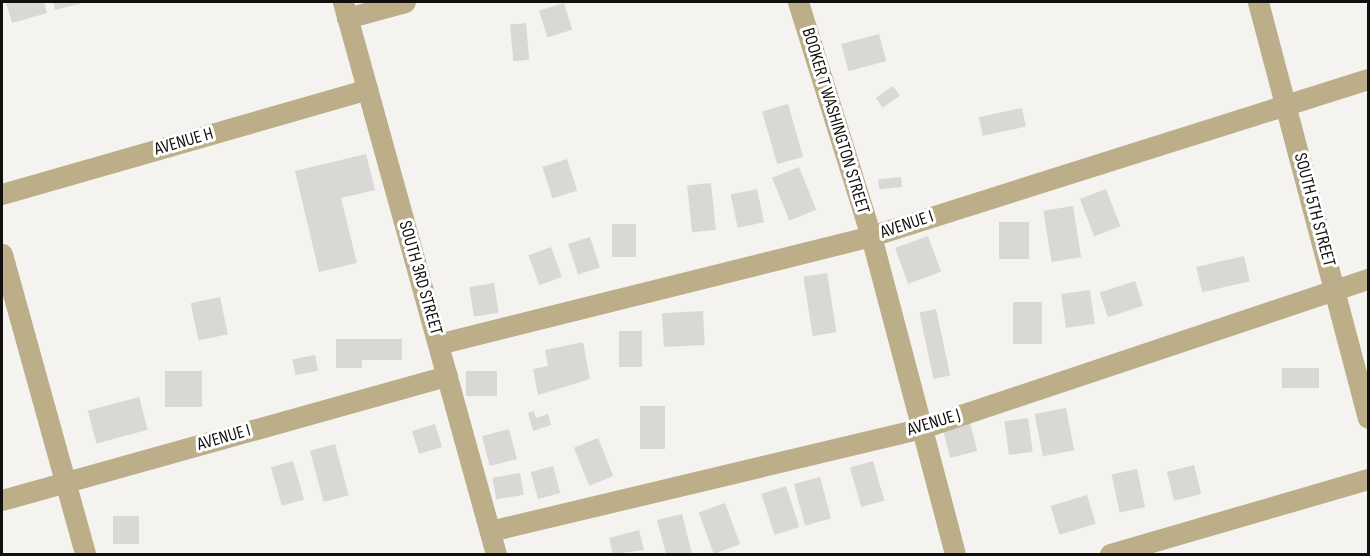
<!DOCTYPE html>
<style>
body{margin:0}
#map{position:relative;width:1370px;height:556px;overflow:hidden;background:#f4f3ef;font-family:"Sofia Sans Condensed",sans-serif}
div>[style]{position:absolute}
.building>*{inset:0;background:#d9d8d4;transform-origin:0 0}
.minor>*{height:21px;margin:-10.5px;padding:0 10.5px;transform-origin:10.5px;border-radius:10.5px;background:#bcae89}
span{translate:-50% -50%;white-space:nowrap;text-align:center;line-height:1.15;-webkit-text-stroke:6px #fff;paint-order:stroke}
.street-label{font-size:18px;color:#11100f}
.frame{position:absolute;inset:0;border:3px solid #11100f;pointer-events:none}
</style>
<div id="map">
<div class="building">
<div style="clip-path:polygon(6px 2px,44px 2px,47px 13px,12px 23px)"></div>
<div style="clip-path:polygon(53px 2px,86px 2px,55px 10px)"></div>
<div style="left:564px;top:3px;width:28px;height:26px;rotate:73deg"></div>
<div style="left:526px;top:23px;width:37px;height:16px;rotate:85deg"></div>
<div style="left:879px;top:34px;width:28px;height:39px;rotate:75deg"></div>
<div style="left:893px;top:86px;width:12px;height:21px;rotate:55deg"></div>
<div style="left:788px;top:104px;width:55px;height:27px;rotate:74deg"></div>
<div style="left:1022px;top:108px;width:19px;height:44px;rotate:78deg"></div>
<div style="clip-path:polygon(366px 154px,375px 190px,341px 198px,357px 263px,319px 272px,295px 171px)"></div>
<div style="left:567px;top:159px;width:33px;height:26px;rotate:72deg"></div>
<div style="left:799px;top:167px;width:46px;height:29px;rotate:68deg"></div>
<div style="left:901px;top:177px;width:10px;height:23px;rotate:84deg"></div>
<div style="left:711px;top:183px;width:47px;height:24px;rotate:84deg"></div>
<div style="left:757px;top:189px;width:34px;height:27px;rotate:78deg"></div>
<div style="left:1106px;top:189px;width:40px;height:28px;rotate:69deg"></div>
<div style="left:1073px;top:206px;width:52px;height:30px;rotate:81deg"></div>
<div style="left:999px;top:222px;width:30px;height:37px"></div>
<div style="left:612px;top:224px;width:24px;height:33px"></div>
<div style="left:928px;top:236px;width:38px;height:35px;rotate:70deg"></div>
<div style="left:590px;top:237px;width:32px;height:23px;rotate:72deg"></div>
<div style="left:551px;top:247px;width:32px;height:24px;rotate:70deg"></div>
<div style="left:1244px;top:256px;width:26px;height:49px;rotate:77deg"></div>
<div style="left:827px;top:273px;width:60px;height:24px;rotate:81deg"></div>
<div style="left:1135px;top:281px;width:26px;height:37px;rotate:72deg"></div>
<div style="left:494px;top:283px;width:30px;height:25px;rotate:81deg"></div>
<div style="left:1090px;top:290px;width:34px;height:29px;rotate:82deg"></div>
<div style="left:220px;top:297px;width:38px;height:30px;rotate:78deg"></div>
<div style="left:1013px;top:302px;width:29px;height:42px"></div>
<div style="left:936px;top:309px;width:68px;height:17px;rotate:78deg"></div>
<div style="left:703px;top:311px;width:34px;height:41px;rotate:87deg"></div>
<div style="left:619px;top:331px;width:23px;height:36px"></div>
<div style="clip-path:polygon(336px 339px,402px 339px,402px 360px,362px 360px,362px 368px,336px 368px)"></div>
<div style="clip-path:polygon(583px 342px,590px 379px,538px 395px,533px 369px,548px 366px,545px 350px)"></div>
<div style="left:315px;top:355px;width:16px;height:23px;rotate:79deg"></div>
<div style="left:1282px;top:368px;width:37px;height:20px"></div>
<div style="left:165px;top:371px;width:37px;height:36px"></div>
<div style="left:466px;top:371px;width:31px;height:25px"></div>
<div style="left:139px;top:397px;width:34px;height:53px;rotate:75deg"></div>
<div style="left:640px;top:406px;width:25px;height:43px"></div>
<div style="left:1066px;top:408px;width:43px;height:32px;rotate:79deg"></div>
<div style="clip-path:polygon(534px 411px,536px 418px,548px 414px,551px 425px,533px 431px,528px 413px)"></div>
<div style="left:1028px;top:418px;width:34px;height:24px;rotate:82deg"></div>
<div style="left:970px;top:422px;width:30px;height:28px;rotate:76deg"></div>
<div style="left:435px;top:424px;width:24px;height:24px;rotate:73deg"></div>
<div style="left:509px;top:429px;width:31px;height:28px;rotate:75deg"></div>
<div style="left:598px;top:438px;width:41px;height:26px;rotate:68deg"></div>
<div style="left:335px;top:444px;width:53px;height:26px;rotate:75deg"></div>
<div style="left:293px;top:461px;width:40px;height:23px;rotate:74deg"></div>
<div style="left:873px;top:461px;width:41px;height:24px;rotate:74deg"></div>
<div style="left:1194px;top:465px;width:30px;height:28px;rotate:76deg"></div>
<div style="left:553px;top:466px;width:28px;height:23px;rotate:75deg"></div>
<div style="left:1137px;top:469px;width:39px;height:26px;rotate:78deg"></div>
<div style="left:520px;top:473px;width:22px;height:28px;rotate:80deg"></div>
<div style="left:820px;top:477px;width:43px;height:27px;rotate:75deg"></div>
<div style="left:786px;top:486px;width:43px;height:26px;rotate:72deg"></div>
<div style="left:1087px;top:495px;width:30px;height:38px;rotate:73deg"></div>
<div style="left:725px;top:503px;width:44px;height:28px;rotate:70deg"></div>
<div style="clip-path:polygon(682px 514px,692px 554px,666px 554px,657px 520px)"></div>
<div style="left:113px;top:516px;width:26px;height:28px"></div>
<div style="clip-path:polygon(639px 530px,644px 550px,613px 554px,609px 538px)"></div>
</div>
<div class="minor">
<div style="left:343px;top:2px;width:573px;rotate:74.51deg"></div>
<div style="left:798px;top:2px;width:245px;rotate:72.7deg"></div>
<div style="left:871px;top:236px;width:329px;rotate:75.2deg"></div>
<div style="left:1258px;top:2px;width:430px;rotate:75.2deg"></div>
<div style="left:347px;top:18px;width:60px;rotate:-15.4deg"></div>
<div style="left:2px;top:194px;width:380px;rotate:-16deg"></div>
<div style="left:2px;top:254px;width:311px;rotate:74.5deg"></div>
<div style="left:438px;top:344px;width:446px;rotate:-14deg"></div>
<div style="left:871px;top:236px;width:521px;rotate:-17.53deg"></div>
<div style="left:2px;top:500px;width:462px;rotate:-15.6deg"></div>
<div style="left:490px;top:531px;width:444px;rotate:-13.4deg"></div>
<div style="left:922px;top:428px;width:470px;rotate:-18.5deg"></div>
<div style="left:1110px;top:554px;width:269px;rotate:-16.2deg"></div>
</div>
<div class="street-label">
<span style="left:835px;top:121px;rotate:73deg">BOOKER T WASHINGTON STREET</span>
<span style="left:184px;top:142px;rotate:-16deg">AVENUE H</span>
<span style="left:1314px;top:210px;rotate:75deg">SOUTH 5TH STREET</span>
<span style="left:907px;top:225px;rotate:-18deg">AVENUE I</span>
<span style="left:420px;top:278px;rotate:74deg">SOUTH 3RD STREET</span>
<span style="left:934px;top:423px;rotate:-17deg">AVENUE J</span>
<span style="left:224px;top:438px;rotate:-16deg">AVENUE I</span>
</div>
<div class="frame"></div>
</div>
